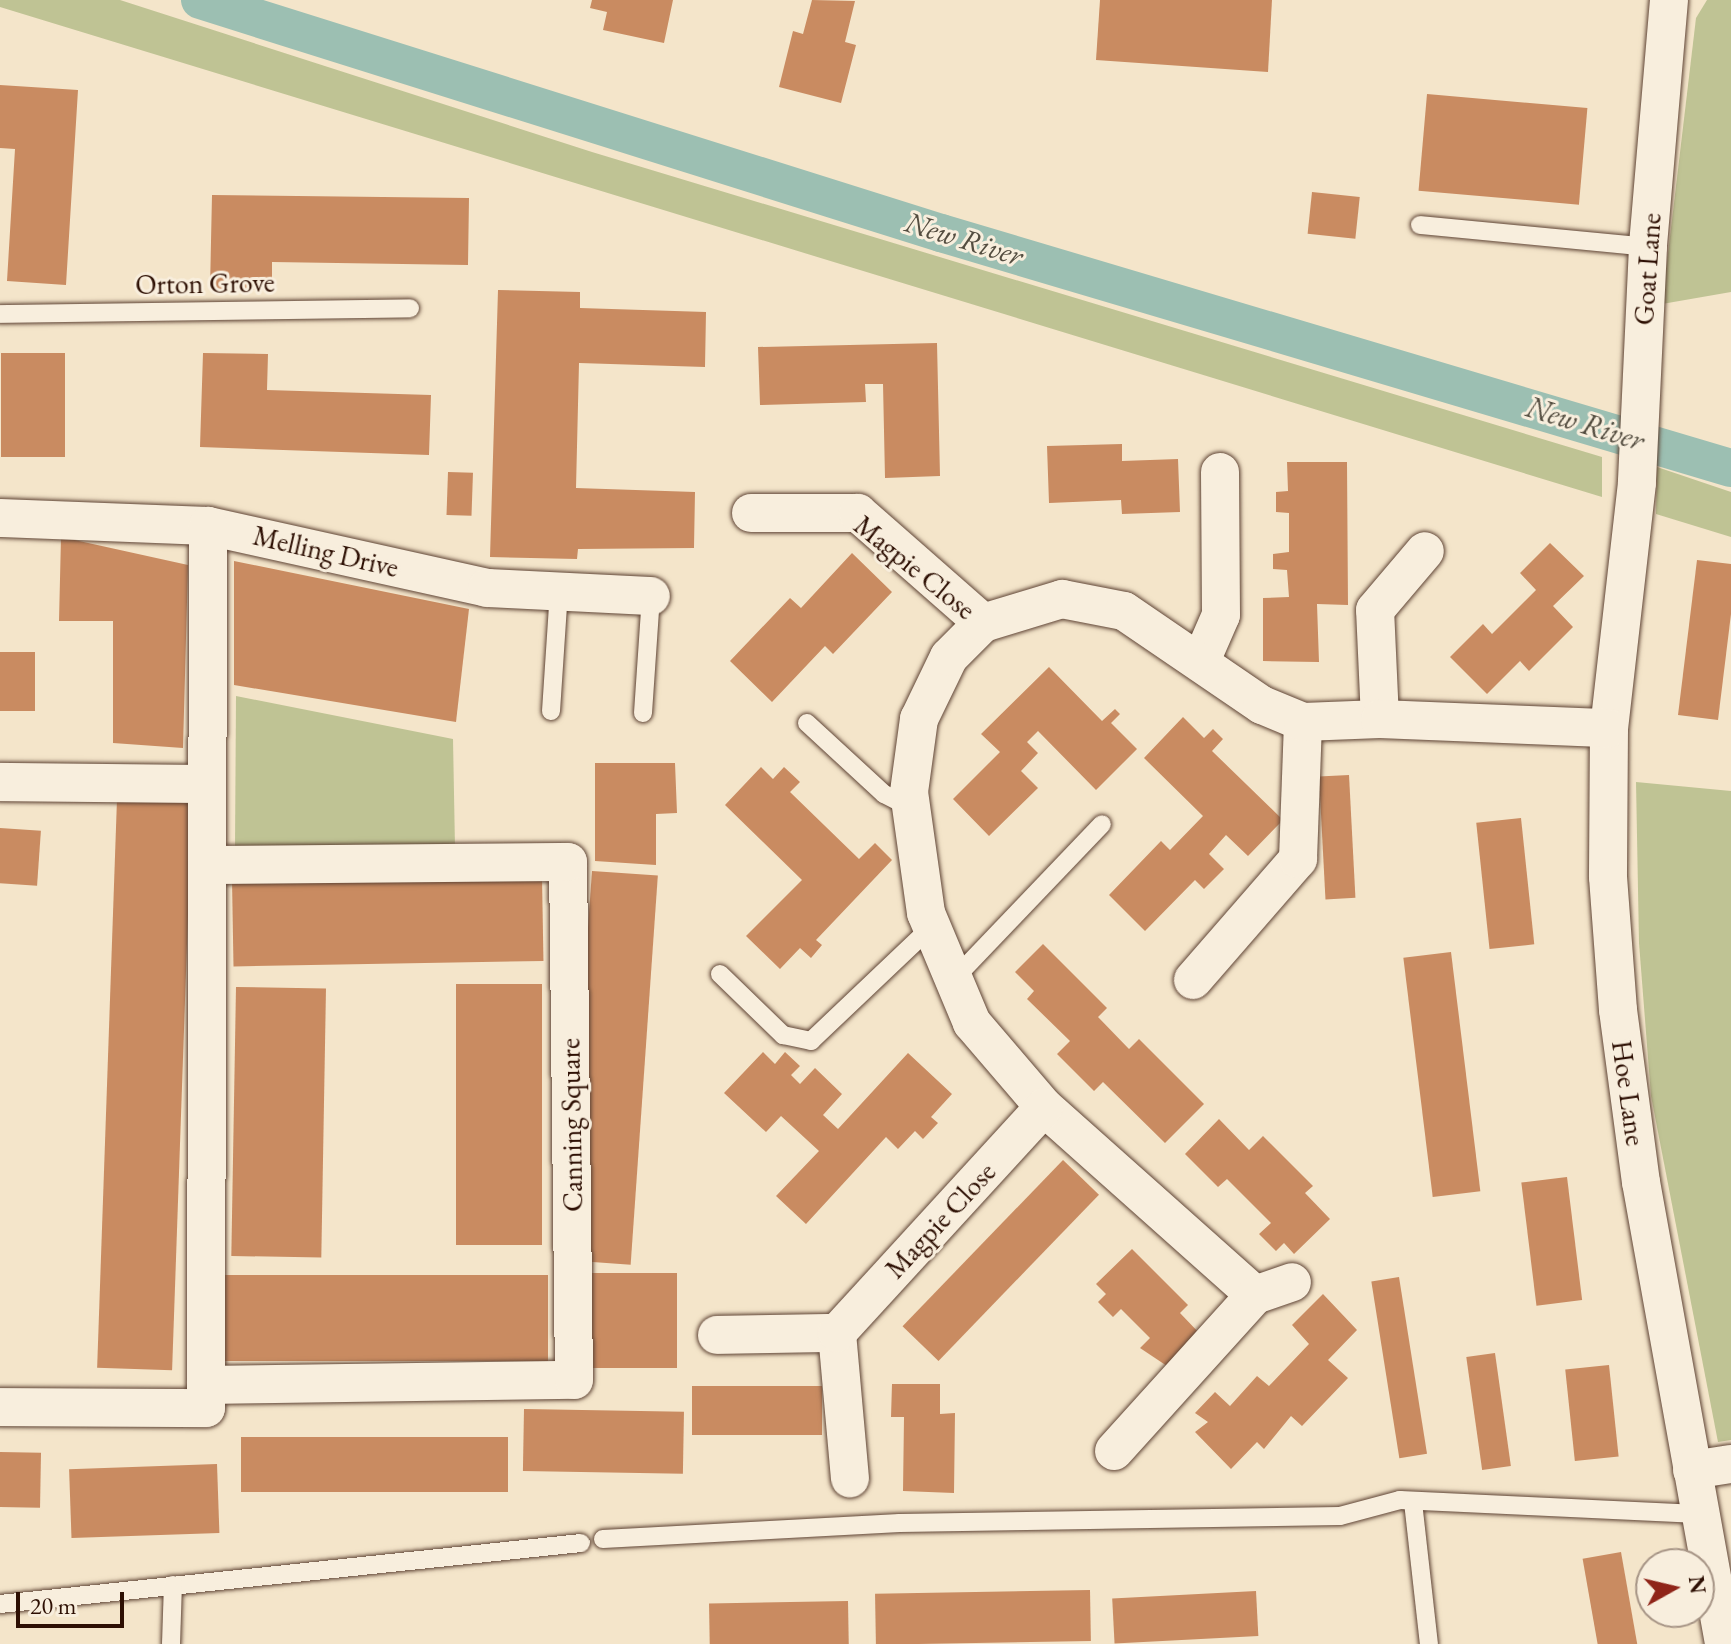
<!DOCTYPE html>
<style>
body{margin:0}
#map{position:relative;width:1731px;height:1644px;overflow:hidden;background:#f4e5ca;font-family:"EB Garamond",serif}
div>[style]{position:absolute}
.green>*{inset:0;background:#bfc394}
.canal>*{height:38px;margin:-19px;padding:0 19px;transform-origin:19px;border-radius:19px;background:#9cbfb2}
.building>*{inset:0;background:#c98b61;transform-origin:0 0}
.roads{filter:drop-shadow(0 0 2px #5f4435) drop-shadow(0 0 2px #5f4435)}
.service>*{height:18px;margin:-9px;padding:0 9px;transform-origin:9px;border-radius:9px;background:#f8eedd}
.minor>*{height:38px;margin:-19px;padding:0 19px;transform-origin:19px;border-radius:19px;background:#f8eedd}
span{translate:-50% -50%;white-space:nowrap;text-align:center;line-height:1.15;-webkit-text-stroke:6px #f8eedd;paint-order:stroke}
.street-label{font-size:28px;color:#2d0f03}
.water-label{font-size:30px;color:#544d40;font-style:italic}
.north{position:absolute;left:1635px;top:1548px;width:80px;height:80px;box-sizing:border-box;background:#f8eedd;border:2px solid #a79586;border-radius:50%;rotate:82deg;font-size:22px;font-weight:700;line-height:32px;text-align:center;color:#2d0f03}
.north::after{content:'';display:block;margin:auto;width:28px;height:36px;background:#8f2418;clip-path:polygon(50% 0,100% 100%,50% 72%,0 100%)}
.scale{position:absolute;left:16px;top:1592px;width:108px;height:36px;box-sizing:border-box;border:4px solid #2d0f03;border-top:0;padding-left:10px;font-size:24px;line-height:28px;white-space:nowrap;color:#2d0f03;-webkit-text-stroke:6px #f8eedd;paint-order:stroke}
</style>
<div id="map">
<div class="green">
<div style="clip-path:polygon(0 0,120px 0,592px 152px,1602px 457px,1602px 497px,0 7px)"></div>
<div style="clip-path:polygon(1707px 0,1731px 0,1731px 292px,1662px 304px,1696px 18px)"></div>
<div style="clip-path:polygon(1657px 467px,1731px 492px,1731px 537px,1656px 514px)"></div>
<div style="clip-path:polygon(236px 696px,453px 739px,455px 848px,235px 847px)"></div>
<div style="clip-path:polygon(1636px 782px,1731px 791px,1731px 1440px,1718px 1442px,1651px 1096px,1639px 943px)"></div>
</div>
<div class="canal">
<div style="left:200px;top:0;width:777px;rotate:17.46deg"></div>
<div style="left:941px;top:233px;width:824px;rotate:16.57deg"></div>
</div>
<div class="building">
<div style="clip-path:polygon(592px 0,673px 0,664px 43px,603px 30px,607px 12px,590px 8px)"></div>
<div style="clip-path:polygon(812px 0,855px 1px,845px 42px,856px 45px,841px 103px,779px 87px,793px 31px,803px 34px)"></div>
<div style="clip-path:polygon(1100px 0,1272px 0,1268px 72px,1096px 60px)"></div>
<div style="clip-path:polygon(0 85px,78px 90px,66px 285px,7px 281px,15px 149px,0 148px)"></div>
<div style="left:1427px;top:94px;width:161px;height:97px;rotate:5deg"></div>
<div style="left:1312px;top:192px;width:48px;height:42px;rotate:6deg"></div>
<div style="clip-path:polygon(212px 195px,469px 198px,468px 265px,272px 262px,272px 290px,210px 289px)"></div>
<div style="clip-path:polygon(498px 290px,580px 292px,580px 308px,706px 312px,705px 367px,579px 363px,576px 488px,695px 492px,694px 548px,578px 549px,577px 559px,490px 557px)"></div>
<div style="clip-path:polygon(937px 343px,940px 476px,885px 478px,883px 384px,865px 384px,866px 402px,760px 405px,758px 347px)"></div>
<div style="left:1px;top:353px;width:64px;height:104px"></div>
<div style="clip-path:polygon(203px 353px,268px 354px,267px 390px,431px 395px,429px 455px,200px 447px)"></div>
<div style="clip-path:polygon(1122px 444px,1122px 461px,1178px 459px,1180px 512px,1122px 514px,1121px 500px,1049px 503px,1047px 446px)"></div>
<div style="clip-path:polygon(1287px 462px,1347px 462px,1348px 605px,1317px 604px,1319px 662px,1263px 661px,1263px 598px,1289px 597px,1287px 570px,1273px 569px,1273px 554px,1289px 552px,1289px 513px,1276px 512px,1276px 492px,1288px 491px)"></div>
<div style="left:448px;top:472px;width:25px;height:43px;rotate:2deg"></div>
<div style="clip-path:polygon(61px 537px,188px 565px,183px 748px,113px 743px,113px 621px,59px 621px)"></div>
<div style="clip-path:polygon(1550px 543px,1584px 576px,1553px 606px,1573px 627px,1529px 671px,1520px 661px,1487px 694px,1450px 657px,1483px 624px,1492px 634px,1536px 590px,1520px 573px)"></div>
<div style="clip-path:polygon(852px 553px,892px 592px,833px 654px,825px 646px,772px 702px,730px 661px,790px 598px,801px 608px)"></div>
<div style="clip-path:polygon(1697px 560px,1731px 564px,1731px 614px,1718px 720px,1678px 715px)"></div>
<div style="clip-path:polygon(234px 561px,469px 609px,456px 722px,234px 685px)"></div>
<div style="left:0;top:652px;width:35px;height:59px"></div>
<div style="clip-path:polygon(1049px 667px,1102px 721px,1115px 709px,1120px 714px,1111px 723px,1137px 749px,1096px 790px,1038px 731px,1027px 742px,1038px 753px,1021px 771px,1038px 788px,989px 836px,953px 799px,1000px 752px,981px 734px)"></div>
<div style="clip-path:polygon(1183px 717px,1204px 738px,1213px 729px,1223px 739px,1212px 751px,1283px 820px,1248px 856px,1226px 835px,1209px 854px,1224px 869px,1204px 889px,1195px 880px,1145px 931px,1109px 895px,1161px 841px,1170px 850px,1203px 816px,1144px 758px)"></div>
<div style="clip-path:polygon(595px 763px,675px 763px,677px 813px,656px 814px,656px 865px,595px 861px)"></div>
<div style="clip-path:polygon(761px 767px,773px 779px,784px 767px,800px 782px,790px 792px,859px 859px,875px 843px,892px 860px,816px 940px,822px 945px,811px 958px,800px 948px,780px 969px,746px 936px,802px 880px,725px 805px)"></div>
<div style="left:1349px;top:775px;width:123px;height:30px;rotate:87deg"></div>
<div style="left:117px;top:799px;width:75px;height:569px;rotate:2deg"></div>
<div style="left:1521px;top:818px;width:127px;height:45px;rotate:84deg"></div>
<div style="left:0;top:828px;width:41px;height:55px;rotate:4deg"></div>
<div style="left:592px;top:871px;width:66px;height:390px;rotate:4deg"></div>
<div style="left:542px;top:877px;width:84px;height:310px;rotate:89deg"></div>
<div style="clip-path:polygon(1043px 944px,1107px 1008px,1098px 1017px,1129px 1049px,1139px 1039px,1204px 1104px,1165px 1143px,1103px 1082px,1094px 1091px,1057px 1054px,1070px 1041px,1027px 999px,1034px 991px,1015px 972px)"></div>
<div style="left:1451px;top:952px;width:241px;height:48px;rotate:83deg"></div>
<div style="left:542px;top:984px;width:261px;height:86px;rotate:90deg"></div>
<div style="left:236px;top:987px;width:90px;height:269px;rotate:1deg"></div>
<div style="clip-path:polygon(763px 1052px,775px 1064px,785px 1052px,800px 1066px,791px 1075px,800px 1084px,815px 1068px,842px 1094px,823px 1115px,838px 1129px,908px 1053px,952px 1094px,931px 1117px,938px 1123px,923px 1139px,915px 1131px,898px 1149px,886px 1137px,806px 1224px,776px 1196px,819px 1151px,781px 1116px,766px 1132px,724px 1093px)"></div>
<div style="clip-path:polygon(1219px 1119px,1249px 1150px,1263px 1136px,1313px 1186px,1305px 1193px,1330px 1219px,1294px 1254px,1284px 1243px,1276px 1251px,1259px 1234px,1271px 1223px,1227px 1179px,1218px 1187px,1185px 1154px)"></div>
<div style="left:1063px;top:1160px;width:50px;height:231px;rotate:44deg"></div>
<div style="left:1567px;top:1177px;width:124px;height:46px;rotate:83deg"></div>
<div style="clip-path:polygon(1132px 1249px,1188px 1305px,1180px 1313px,1202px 1336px,1170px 1368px,1140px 1348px,1150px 1338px,1121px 1309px,1113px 1317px,1098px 1302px,1106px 1294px,1096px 1284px)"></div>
<div style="left:590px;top:1273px;width:87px;height:95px"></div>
<div style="left:548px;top:1275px;width:86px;height:324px;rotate:90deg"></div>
<div style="left:1399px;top:1277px;width:179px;height:28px;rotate:81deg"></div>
<div style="clip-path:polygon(1323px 1294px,1357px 1330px,1328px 1360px,1348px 1378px,1302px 1426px,1291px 1416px,1264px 1449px,1257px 1442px,1231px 1469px,1195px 1432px,1208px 1422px,1195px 1413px,1215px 1392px,1230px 1406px,1257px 1376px,1269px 1386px,1309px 1344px,1292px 1325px)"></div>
<div style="left:1495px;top:1353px;width:114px;height:29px;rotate:82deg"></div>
<div style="left:1609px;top:1365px;width:92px;height:44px;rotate:84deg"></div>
<div style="clip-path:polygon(892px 1384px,940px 1384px,940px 1414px,955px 1413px,954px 1493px,903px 1491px,904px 1417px,891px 1417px)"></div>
<div style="left:692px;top:1386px;width:130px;height:49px"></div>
<div style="left:524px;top:1409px;width:160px;height:62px;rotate:1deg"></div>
<div style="left:241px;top:1437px;width:267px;height:55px"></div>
<div style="left:0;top:1452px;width:41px;height:55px;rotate:1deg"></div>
<div style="left:217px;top:1464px;width:69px;height:148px;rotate:88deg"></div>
<div style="left:1621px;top:1552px;width:94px;height:39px;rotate:80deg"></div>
<div style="left:1090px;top:1590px;width:51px;height:215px;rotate:89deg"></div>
<div style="left:1256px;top:1591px;width:45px;height:144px;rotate:87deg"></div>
<div style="left:848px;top:1601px;width:43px;height:139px;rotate:89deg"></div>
</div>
<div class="roads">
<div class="service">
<div style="left:1420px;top:225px;width:229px;rotate:5.5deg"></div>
<div style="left:0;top:314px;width:410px;rotate:-0.8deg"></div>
<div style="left:551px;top:711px;width:120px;rotate:-86.2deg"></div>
<div style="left:643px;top:713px;width:117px;rotate:-86.1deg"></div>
<div style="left:807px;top:723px;width:105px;rotate:42.7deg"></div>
<div style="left:884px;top:794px;width:28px;rotate:27deg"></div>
<div style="left:720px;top:974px;width:88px;rotate:44.1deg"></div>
<div style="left:783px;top:1035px;width:29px;rotate:12deg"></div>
<div style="left:811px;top:1041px;width:167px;rotate:-43.5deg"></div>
<div style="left:954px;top:979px;width:214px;rotate:-46.3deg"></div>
<div style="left:1413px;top:1502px;width:143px;rotate:83.6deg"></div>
<div style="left:603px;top:1539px;width:297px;rotate:-3.1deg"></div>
<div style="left:900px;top:1523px;width:440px;rotate:-0.9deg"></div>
<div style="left:1340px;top:1516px;width:62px;rotate:-14.9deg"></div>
<div style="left:1400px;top:1500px;width:299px;rotate:2.7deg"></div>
<div style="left:0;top:1604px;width:584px;rotate:-5.99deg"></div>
<div style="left:171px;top:1644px;width:59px;rotate:-88.1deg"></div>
</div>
<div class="minor">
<div style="left:1669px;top:0;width:248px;rotate:94.9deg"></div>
<div style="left:1648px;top:247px;width:236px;rotate:92.7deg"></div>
<div style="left:1637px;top:483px;width:247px;rotate:96.5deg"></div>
<div style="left:1609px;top:728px;width:149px;rotate:90.4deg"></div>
<div style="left:1608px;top:877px;width:133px;rotate:85.7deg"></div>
<div style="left:1618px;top:1010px;width:174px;rotate:82.4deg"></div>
<div style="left:1641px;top:1182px;width:469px;rotate:79.8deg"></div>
<div style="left:751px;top:513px;width:107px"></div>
<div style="left:858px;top:513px;width:167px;rotate:41.3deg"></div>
<div style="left:0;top:518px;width:208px;rotate:2.2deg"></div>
<div style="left:208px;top:526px;width:286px;rotate:12.5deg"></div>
<div style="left:487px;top:588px;width:164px;rotate:2.8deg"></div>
<div style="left:1201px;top:661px;width:50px;rotate:-66.5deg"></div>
<div style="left:1221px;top:615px;width:143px;rotate:-90.4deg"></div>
<div style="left:1380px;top:719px;width:109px;rotate:-92.6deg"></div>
<div style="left:1375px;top:610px;width:77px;rotate:-49.7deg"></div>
<div style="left:0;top:782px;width:207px;rotate:0.6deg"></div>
<div style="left:1193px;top:980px;width:160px;rotate:-49deg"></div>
<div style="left:1298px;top:859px;width:137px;rotate:-87.9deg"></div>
<div style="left:1255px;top:1295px;width:283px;rotate:-138.3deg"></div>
<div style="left:1044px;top:1107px;width:111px;rotate:-130.6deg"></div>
<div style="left:972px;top:1023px;width:119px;rotate:-112.7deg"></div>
<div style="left:926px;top:913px;width:122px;rotate:-98deg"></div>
<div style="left:909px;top:792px;width:74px;rotate:-82.2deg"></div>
<div style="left:919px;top:719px;width:69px;rotate:-64.2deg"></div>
<div style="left:949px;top:657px;width:48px;rotate:-45deg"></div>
<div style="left:983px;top:623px;width:83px;rotate:-16.9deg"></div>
<div style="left:1062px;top:599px;width:63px;rotate:11deg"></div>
<div style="left:1124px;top:611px;width:167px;rotate:34.3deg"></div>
<div style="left:1262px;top:705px;width:44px;rotate:22.5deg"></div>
<div style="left:1303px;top:722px;width:77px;rotate:-2.2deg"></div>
<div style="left:1380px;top:719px;width:229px;rotate:2.3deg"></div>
<div style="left:837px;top:1333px;width:146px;rotate:84.9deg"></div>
<div style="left:717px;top:1335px;width:120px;rotate:-1deg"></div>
<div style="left:837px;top:1333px;width:306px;rotate:-47.5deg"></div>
<div style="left:206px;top:1385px;width:368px;rotate:-0.8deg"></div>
<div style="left:574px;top:1380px;width:518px;rotate:-90.66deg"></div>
<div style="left:568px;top:862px;width:361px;rotate:179.5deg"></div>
<div style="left:0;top:1407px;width:206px;rotate:0.3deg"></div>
<div style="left:206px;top:1408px;width:882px;rotate:-89.87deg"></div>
<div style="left:1114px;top:1451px;width:210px;rotate:-47.9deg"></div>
<div style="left:1255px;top:1295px;width:39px;rotate:-19deg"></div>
<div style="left:1692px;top:1470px;width:39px;rotate:-9deg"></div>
</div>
</div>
<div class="street-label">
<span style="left:1647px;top:269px;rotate:-86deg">Goat Lane</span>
<span style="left:205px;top:283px;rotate:-1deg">Orton Grove</span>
<span style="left:326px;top:551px;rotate:13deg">Melling Drive</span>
<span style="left:915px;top:567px;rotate:39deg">Magpie Close</span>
<span style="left:1629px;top:1093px;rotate:82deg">Hoe Lane</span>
<span style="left:571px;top:1125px;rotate:-91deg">Canning Square</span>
<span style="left:940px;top:1220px;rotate:-47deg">Magpie Close</span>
</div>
<div class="water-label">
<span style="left:964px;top:239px;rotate:17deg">New River</span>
<span style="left:1585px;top:424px;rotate:17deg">New River</span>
</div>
<div class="north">N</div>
<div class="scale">20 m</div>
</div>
